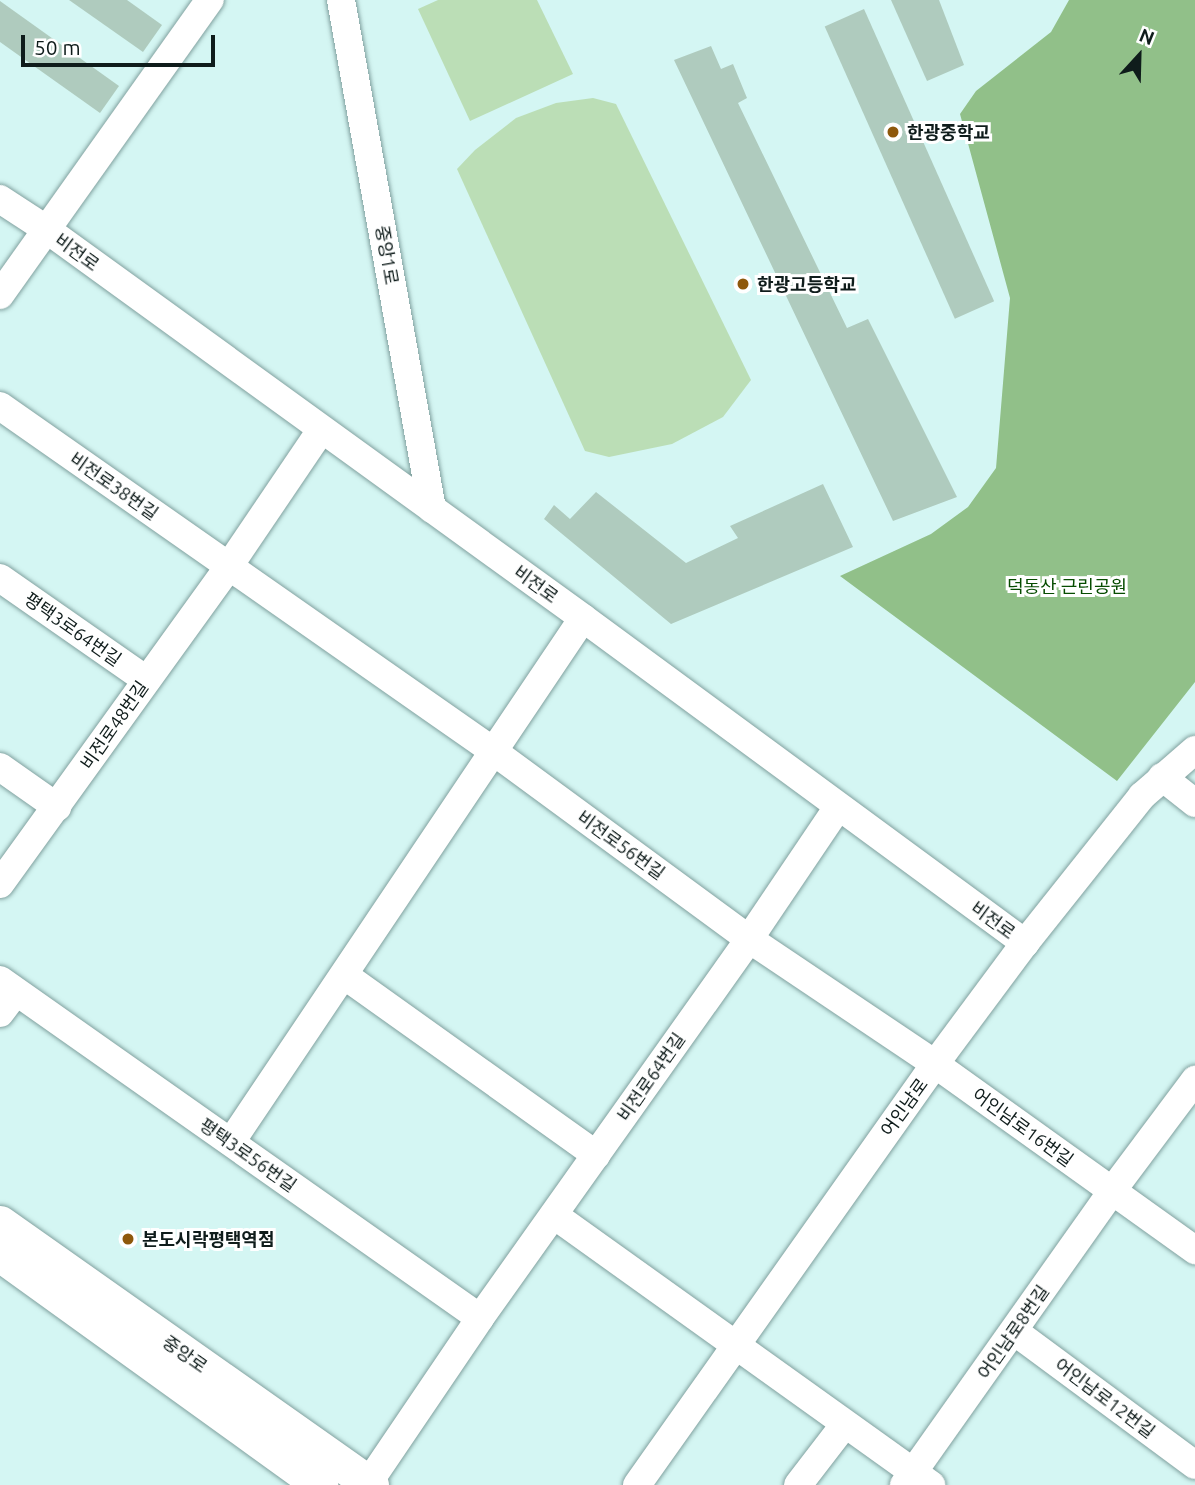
<!DOCTYPE html>
<meta charset="utf-8">
<style>
body{margin:0}
#map{position:relative;width:1195px;height:1485px;overflow:hidden;background:#d4f6f3;font-family:Ubuntu,"Noto Sans KR",sans-serif}
div>[style]{position:absolute}
.green>*{inset:0;background:#bbdeb6}
.forest>*{inset:0;background:#91c089}
.building>*{inset:0;background:#afcbbe;transform-origin:0 0}
.roads{filter:drop-shadow(0 0 2px #81a19f) drop-shadow(0 0 2px #81a19f)}
.minor>*{height:28px;margin:-14px;padding:0 14px;transform-origin:14px;border-radius:14px;background:#fff}
.major>*{height:35px;margin:-17.5px;padding:0 17.5px;transform-origin:17.5px;border-radius:17.5px;background:#fff}
.dots>*{width:19px;height:19px;translate:-50% -50%;box-sizing:border-box;border:4px solid #fff;border-radius:50%}
span{translate:-50% -50%;white-space:nowrap;text-align:center;line-height:1.15;-webkit-text-stroke:6px #fff;paint-order:stroke}
.poi-label{font-size:18px;color:#0f1c1b;font-weight:700}
.left{translate:0 -50%;text-align:left}
.street-label{font-size:18px;color:#0f1c1b}
.park-label{font-size:18px;color:#064c00}
.north{position:absolute;left:1104px;top:21px;width:70px;height:70px;-webkit-text-stroke:5px #fff;paint-order:stroke;rotate:22deg;font-size:19px;font-weight:700;line-height:28px;text-align:center;color:#0f1c1b}
.north::after{content:'';display:block;margin:auto;width:24px;height:32px;background:#0f1c1b;clip-path:polygon(50% 0,100% 100%,50% 72%,0 100%)}
.scale{position:absolute;left:21px;top:35px;width:194px;height:32px;box-sizing:border-box;border:4px solid #0f1c1b;border-top:0;padding-left:9px;font-size:21px;line-height:24px;white-space:nowrap;color:#0f1c1b;-webkit-text-stroke:5px #fff;paint-order:stroke}
</style>
<div id="map">
<div class="green">
<div style="clip-path:polygon(438px 0,537px 0,573px 74px,470px 121px,418px 9px)"></div>
<div style="clip-path:polygon(593px 98px,616px 104px,751px 380px,723px 417px,672px 444px,609px 457px,585px 451px,457px 169px,475px 150px,516px 118px,556px 103px)"></div>
</div>
<div class="forest">
<div style="clip-path:polygon(1069px 0,1195px 0,1195px 682px,1117px 781px,840px 576px,931px 534px,968px 507px,996px 468px,1010px 298px,960px 114px,976px 91px,1051px 32px)"></div>
</div>
<div class="building">
<div style="clip-path:polygon(69px 0,127px 0,162px 25px,143px 52px)"></div>
<div style="clip-path:polygon(891px 0,939px 0,964px 65px,927px 81px)"></div>
<div style="clip-path:polygon(0 1px,119px 86px,100px 113px,0 42px)"></div>
<div style="left:864px;top:9px;width:320px;height:43px;rotate:66deg"></div>
<div style="clip-path:polygon(711px 46px,721px 69px,733px 64px,747px 98px,738px 103px,847px 328px,868px 319px,957px 497px,893px 521px,674px 60px)"></div>
<div style="clip-path:polygon(823px 484px,853px 547px,671px 624px,544px 519px,554px 505px,570px 519px,596px 492px,686px 563px,738px 538px,730px 526px)"></div>
</div>
<div class="roads">
<div class="minor">
<div style="left:341px;top:0;width:517px;rotate:79.86deg"></div>
<div style="left:0;top:199px;width:55px;rotate:33.1deg"></div>
<div style="left:46px;top:229px;width:663px;rotate:35.92deg"></div>
<div style="left:583px;top:618px;width:549px;rotate:36.33deg"></div>
<div style="left:0;top:295px;width:362px;rotate:-54.6deg"></div>
<div style="left:0;top:406px;width:602px;rotate:34.98deg"></div>
<div style="left:493px;top:751px;width:318px;rotate:36.3deg"></div>
<div style="left:749px;top:939px;width:224px;rotate:33.9deg"></div>
<div style="left:935px;top:1064px;width:320px;rotate:35.6deg"></div>
<div style="left:0;top:578px;width:178px;rotate:34.9deg"></div>
<div style="left:0;top:767px;width:70px;rotate:35.1deg"></div>
<div style="left:1162px;top:777px;width:42px;rotate:38.2deg"></div>
<div style="left:0;top:884px;width:392px;rotate:-54.2deg"></div>
<div style="left:229px;top:566px;width:164px;rotate:-55.9deg"></div>
<div style="left:344px;top:975px;width:310px;rotate:35.5deg"></div>
<div style="left:0;top:980px;width:587px;rotate:35.15deg"></div>
<div style="left:0;top:1013px;width:26px;rotate:-53deg"></div>
<div style="left:231px;top:1142px;width:631px;rotate:-56.11deg"></div>
<div style="left:554px;top:1215px;width:464px;rotate:35.6deg"></div>
<div style="left:1014px;top:1331px;width:225px;rotate:36.5deg"></div>
<div style="left:367px;top:1485px;width:202px;rotate:-55.9deg"></div>
<div style="left:480px;top:1318px;width:465px;rotate:-54.6deg"></div>
<div style="left:749px;top:939px;width:159px;rotate:-56deg"></div>
<div style="left:637px;top:1485px;width:516px;rotate:-54.71deg"></div>
<div style="left:935px;top:1064px;width:151px;rotate:-53.4deg"></div>
<div style="left:1025px;top:943px;width:188px;rotate:-51.5deg"></div>
<div style="left:1142px;top:796px;width:70px;rotate:-41deg"></div>
<div style="left:798px;top:1485px;width:77px;rotate:-52.4deg"></div>
<div style="left:904px;top:1485px;width:360px;rotate:-54.7deg"></div>
<div style="left:1112px;top:1191px;width:139px;rotate:-53.2deg"></div>
</div>
<div class="major">
<div style="left:0;top:1223px;width:454px;rotate:35.2deg"></div>
<div style="left:0;top:1254px;width:395px;rotate:35.8deg"></div>
</div>
</div>
<div class="dots">
<div style="left:893px;top:132px;background:#8e580b"></div>
<div style="left:743px;top:284px;background:#8e580b"></div>
<div style="left:128px;top:1239px;background:#8e580b"></div>
</div>
<div class="poi-label">
<span class="left" style="left:907px;top:132px">한광중학교</span>
<span class="left" style="left:757px;top:284px">한광고등학교</span>
<span class="left" style="left:142px;top:1239px">본도시락평택역점</span>
</div>
<div class="street-label">
<span style="left:77px;top:252px;rotate:36deg">비전로</span>
<span style="left:387px;top:255px;rotate:80deg">중앙1로</span>
<span style="left:114px;top:486px;rotate:35deg">비전로38번길</span>
<span style="left:536px;top:584px;rotate:36deg">비전로</span>
<span style="left:73px;top:629px;rotate:35deg">평택3로64번길</span>
<span style="left:114px;top:725px;rotate:-55deg">비전로48번길</span>
<span style="left:621px;top:845px;rotate:36deg">비전로56번길</span>
<span style="left:993px;top:920px;rotate:36deg">비전로</span>
<span style="left:651px;top:1077px;rotate:-55deg">비전로64번길</span>
<span style="left:904px;top:1107px;rotate:-54deg">어인남로</span>
<span style="left:1023px;top:1127px;rotate:36deg">어인남로16번길</span>
<span style="left:248px;top:1155px;rotate:35deg">평택3로56번길</span>
<span style="left:1013px;top:1332px;rotate:-55deg">어인남로8번길</span>
<span style="left:185px;top:1354px;rotate:35deg">중앙로</span>
<span style="left:1105px;top:1398px;rotate:37deg">어인남로12번길</span>
</div>
<div class="park-label">
<span style="left:1067px;top:586px">덕동산 근린공원</span>
</div>
<div class="north">N</div>
<div class="scale">50 m</div>
</div>
